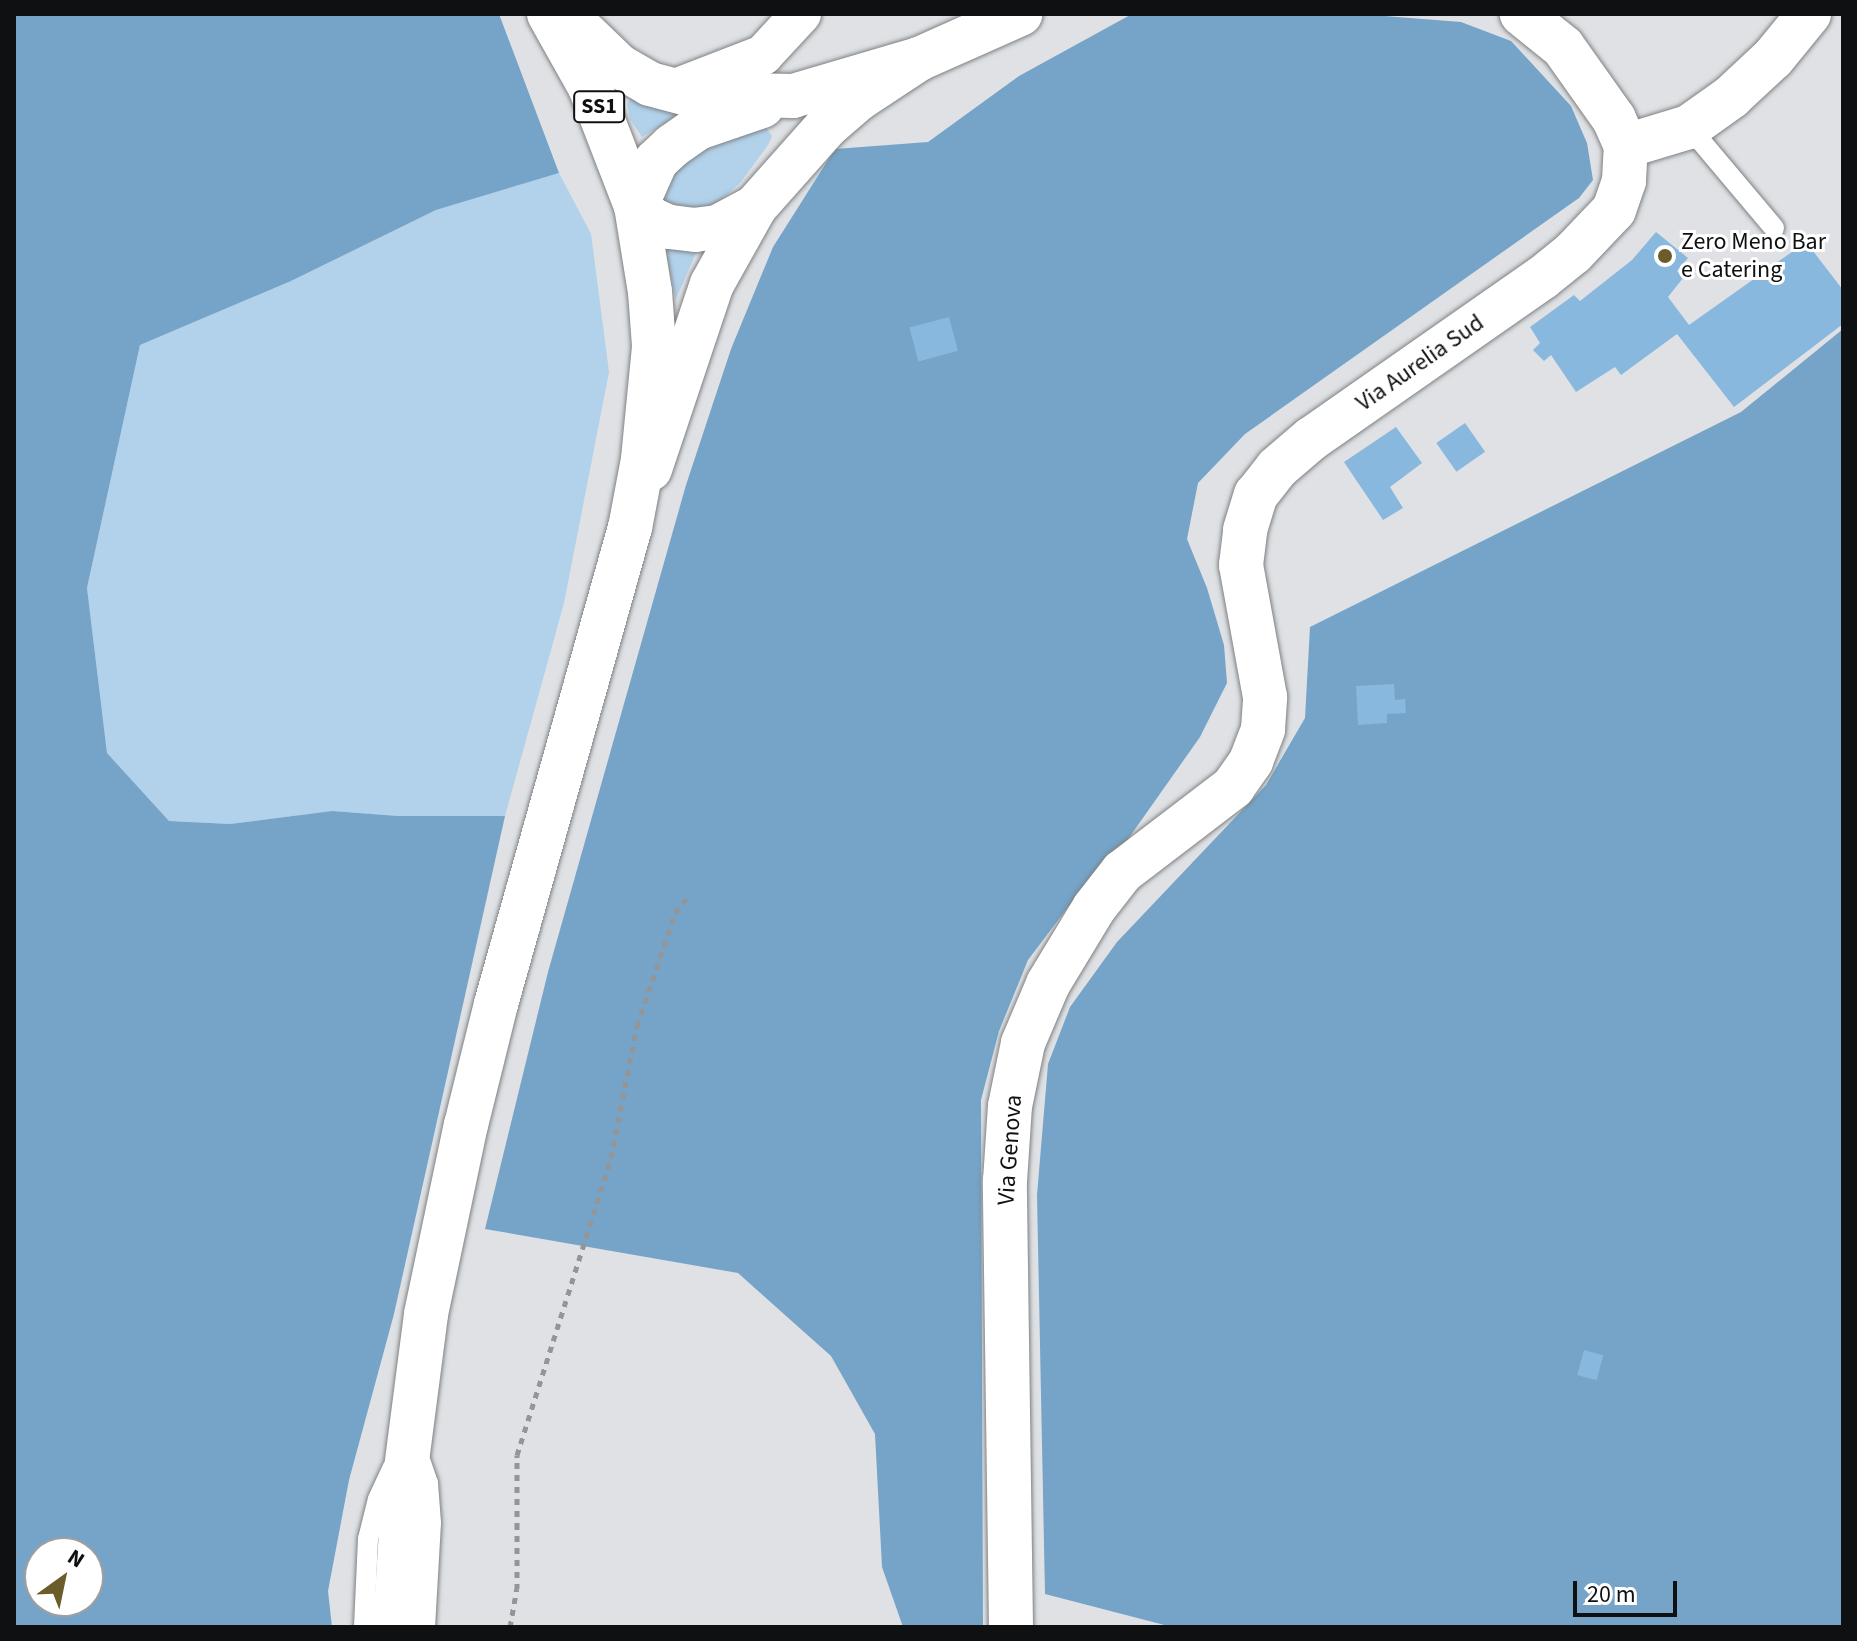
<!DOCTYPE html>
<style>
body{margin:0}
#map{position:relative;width:1857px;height:1641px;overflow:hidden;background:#dfe1e4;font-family:"Source Sans 3",sans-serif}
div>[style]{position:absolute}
.green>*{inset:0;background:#b2d1ea}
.forest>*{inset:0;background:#75a4c8}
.building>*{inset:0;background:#89b8de;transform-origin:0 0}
.path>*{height:5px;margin-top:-2.5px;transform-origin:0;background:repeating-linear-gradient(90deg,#939597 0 6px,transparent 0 12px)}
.roads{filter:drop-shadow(0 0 2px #7e8183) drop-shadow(0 0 2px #7e8183)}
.lane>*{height:20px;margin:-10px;padding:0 10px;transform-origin:10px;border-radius:10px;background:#fff}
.street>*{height:40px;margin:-20px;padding:0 20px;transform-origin:20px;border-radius:20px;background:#fff}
.secondary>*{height:44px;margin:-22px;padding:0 22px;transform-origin:22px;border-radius:22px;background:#fff}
.primary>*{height:44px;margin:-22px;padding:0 22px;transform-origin:22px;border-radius:22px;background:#fff}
.highway>*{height:44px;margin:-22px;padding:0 22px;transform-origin:22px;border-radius:22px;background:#fff}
.dots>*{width:22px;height:22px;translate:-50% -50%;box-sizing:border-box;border:4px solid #fff;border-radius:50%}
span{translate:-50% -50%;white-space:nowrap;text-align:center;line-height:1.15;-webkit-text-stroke:6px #fff;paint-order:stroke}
.shield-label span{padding:2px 6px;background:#fff;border:2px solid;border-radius:6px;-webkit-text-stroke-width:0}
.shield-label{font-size:22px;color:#0f1011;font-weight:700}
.poi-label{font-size:24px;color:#0f1011}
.left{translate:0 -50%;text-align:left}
.street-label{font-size:24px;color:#0f1011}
.frame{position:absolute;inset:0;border:16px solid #0f1011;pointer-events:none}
.north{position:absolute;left:24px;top:1537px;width:80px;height:80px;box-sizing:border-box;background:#fff;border:2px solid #9f9fa0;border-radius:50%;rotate:33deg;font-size:22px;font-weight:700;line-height:32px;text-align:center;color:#0f1011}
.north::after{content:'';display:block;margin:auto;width:28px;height:36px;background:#6b5c29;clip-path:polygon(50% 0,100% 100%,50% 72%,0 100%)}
.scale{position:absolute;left:1573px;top:1581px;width:104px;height:36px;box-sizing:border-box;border:4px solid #0f1011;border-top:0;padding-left:10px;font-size:24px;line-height:28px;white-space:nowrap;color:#0f1011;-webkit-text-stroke:6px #fff;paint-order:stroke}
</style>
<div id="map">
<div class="green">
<div style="clip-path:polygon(634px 94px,693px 106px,642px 137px,630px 119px,627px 104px)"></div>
<div style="clip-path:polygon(764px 125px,772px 136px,768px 145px,740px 183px,716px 204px,692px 210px,663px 205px,661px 181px,676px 160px)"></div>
<div style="clip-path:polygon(559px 173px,591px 234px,609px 372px,564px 603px,505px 816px,398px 816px,332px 811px,230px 824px,169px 821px,107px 753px,87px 588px,140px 345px,291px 281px,436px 210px)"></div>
<div style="clip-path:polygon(663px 245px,698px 248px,676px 299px)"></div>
</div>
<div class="forest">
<div style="clip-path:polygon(evenodd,14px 14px,499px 14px,559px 173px,436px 210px,291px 281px,140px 345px,87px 588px,107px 753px,169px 821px,230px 824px,332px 811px,398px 816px,505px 816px,394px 1314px,349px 1480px,328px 1591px,332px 1627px,14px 1627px,14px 14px,40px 1553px,88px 1553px,88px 1601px,40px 1601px,40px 1553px)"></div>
<div style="clip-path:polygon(1132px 14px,1359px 14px,1461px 22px,1511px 41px,1571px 106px,1587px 143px,1593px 180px,1579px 198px,1245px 434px,1198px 483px,1187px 539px,1207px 588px,1224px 645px,1227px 683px,1200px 737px,1126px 842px,1068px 907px,1028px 960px,999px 1031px,981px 1100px,983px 1627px,903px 1627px,882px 1567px,875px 1434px,831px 1356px,738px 1273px,485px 1229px,548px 972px,686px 485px,731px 349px,773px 247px,835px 149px,928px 142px,1019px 76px)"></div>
<div style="clip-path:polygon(1843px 329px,1843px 1627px,1172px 1627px,1045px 1594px,1037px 1195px,1048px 1064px,1070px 1007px,1117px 942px,1266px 785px,1305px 718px,1310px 627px,1741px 412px)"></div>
</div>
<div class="building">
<div style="clip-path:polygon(1656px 232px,1688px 258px,1677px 271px,1683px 278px,1668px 297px,1689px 325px,1806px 242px,1843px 290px,1843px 324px,1734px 407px,1677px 334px,1621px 375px,1615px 367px,1576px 392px,1551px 355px,1544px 361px,1533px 350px,1540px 343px,1530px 327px,1574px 295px,1580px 301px,1632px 260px)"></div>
<div style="left:949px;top:317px;width:35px;height:41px;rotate:75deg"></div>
<div style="left:1465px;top:423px;width:35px;height:35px;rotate:55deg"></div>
<div style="clip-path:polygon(1396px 427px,1422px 463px,1390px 487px,1403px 508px,1383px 520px,1344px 462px)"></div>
<div style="clip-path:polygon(1394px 684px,1395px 700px,1405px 699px,1406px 713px,1387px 714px,1387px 723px,1358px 725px,1356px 686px)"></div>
<div style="left:1584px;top:1350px;width:20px;height:26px;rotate:15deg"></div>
</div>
<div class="path">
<div style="left:510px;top:1627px;width:39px;rotate:-80deg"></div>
<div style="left:517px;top:1589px;width:134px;rotate:-90deg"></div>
<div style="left:517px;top:1455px;width:312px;rotate:-72.4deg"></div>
<div style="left:611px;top:1158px;width:135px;rotate:-78.9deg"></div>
<div style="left:637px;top:1026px;width:119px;rotate:-71.4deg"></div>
<div style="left:675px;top:913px;width:22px;rotate:-51deg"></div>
</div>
<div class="roads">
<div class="lane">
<div style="left:1689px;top:127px;width:132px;rotate:49.9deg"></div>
<div style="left:419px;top:1457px;width:28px;rotate:71deg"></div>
<div style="left:428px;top:1483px;width:40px;rotate:85.7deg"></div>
<div style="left:431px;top:1523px;width:104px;rotate:93.3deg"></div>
<div style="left:364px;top:1627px;width:88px;rotate:-87.4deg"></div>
<div style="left:368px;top:1539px;width:41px;rotate:-76deg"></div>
<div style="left:378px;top:1499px;width:35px;rotate:-65deg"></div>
</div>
<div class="street">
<div style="left:673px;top:90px;width:97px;rotate:-21.3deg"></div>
<div style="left:763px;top:55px;width:56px;rotate:-47.2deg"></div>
</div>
<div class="secondary">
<div style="left:565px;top:14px;width:75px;rotate:43.9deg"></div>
<div style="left:619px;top:66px;width:36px;rotate:30deg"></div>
<div style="left:650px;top:84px;width:39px;rotate:15deg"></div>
<div style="left:688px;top:94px;width:105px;rotate:1.1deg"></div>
<div style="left:793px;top:96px;width:131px;rotate:-16.4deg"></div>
<div style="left:919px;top:59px;width:111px;rotate:-24deg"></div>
<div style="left:1626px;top:146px;width:66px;rotate:-16.8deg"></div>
<div style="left:1689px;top:127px;width:52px;rotate:-35.5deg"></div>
<div style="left:1731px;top:97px;width:57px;rotate:-42.9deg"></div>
<div style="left:1773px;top:58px;width:57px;rotate:-50.7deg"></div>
<div style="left:755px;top:207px;width:42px;rotate:151.6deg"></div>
<div style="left:718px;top:227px;width:23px;rotate:173deg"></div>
<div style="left:695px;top:230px;width:26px;rotate:-173deg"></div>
<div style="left:669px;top:227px;width:17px;rotate:-156deg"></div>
<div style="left:653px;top:220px;width:22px;rotate:-141deg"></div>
<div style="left:636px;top:206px;width:49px;rotate:-66deg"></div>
<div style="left:656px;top:161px;width:22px;rotate:-43deg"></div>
<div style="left:672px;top:146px;width:32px;rotate:-35deg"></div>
<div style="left:698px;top:128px;width:68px;rotate:-19deg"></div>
<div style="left:650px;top:469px;width:195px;rotate:-71.5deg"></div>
<div style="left:712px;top:284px;width:88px;rotate:-60.8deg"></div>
<div style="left:755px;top:207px;width:108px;rotate:-48.4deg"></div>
<div style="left:827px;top:126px;width:41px;rotate:-41.1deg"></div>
<div style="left:858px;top:99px;width:73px;rotate:-33.3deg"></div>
<div style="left:1011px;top:1627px;width:446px;rotate:-90.8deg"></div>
<div style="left:1005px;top:1181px;width:75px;rotate:-86.2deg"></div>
<div style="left:1010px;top:1106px;width:64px;rotate:-78.3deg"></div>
<div style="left:1023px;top:1043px;width:64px;rotate:-67deg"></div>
<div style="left:1048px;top:984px;width:89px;rotate:-58.8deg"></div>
<div style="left:1094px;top:908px;width:46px;rotate:-52.1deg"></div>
<div style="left:1122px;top:872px;width:140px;rotate:-37.4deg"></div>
<div style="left:1233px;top:787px;width:32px;rotate:-55deg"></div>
<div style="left:1251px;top:761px;width:34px;rotate:-69deg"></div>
<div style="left:1263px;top:729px;width:32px;rotate:-86deg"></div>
<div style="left:1265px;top:697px;width:134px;rotate:-100.3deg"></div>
<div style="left:1241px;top:565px;width:35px;rotate:-83deg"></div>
<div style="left:1245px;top:530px;width:37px;rotate:-73deg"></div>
<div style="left:1256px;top:495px;width:34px;rotate:-52deg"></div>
<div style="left:1277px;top:468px;width:45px;rotate:-40.5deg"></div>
<div style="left:1311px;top:439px;width:282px;rotate:-34.9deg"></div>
<div style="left:1542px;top:278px;width:40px;rotate:-39deg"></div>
<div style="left:1573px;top:253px;width:59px;rotate:-46.4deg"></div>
<div style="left:1614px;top:210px;width:31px;rotate:-71deg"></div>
<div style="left:1624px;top:181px;width:35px;rotate:-87deg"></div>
<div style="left:1626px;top:146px;width:30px;rotate:-114deg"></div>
<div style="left:1614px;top:119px;width:88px;rotate:-125.3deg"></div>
<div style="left:1563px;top:47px;width:53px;rotate:-141.2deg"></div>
</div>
<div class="primary">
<div style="left:549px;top:14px;width:84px;rotate:60.7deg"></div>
<div style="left:590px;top:87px;width:128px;rotate:68.9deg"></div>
</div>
<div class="highway">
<div style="left:395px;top:1627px;width:143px;rotate:-86.4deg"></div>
<div style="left:404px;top:1484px;width:171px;rotate:-82.6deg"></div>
<div style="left:426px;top:1314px;width:193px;rotate:-78.1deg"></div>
<div style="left:466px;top:1125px;width:125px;rotate:-76.1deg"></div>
<div style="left:496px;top:1004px;width:495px;rotate:-74.3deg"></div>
<div style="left:630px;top:528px;width:70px;rotate:-79.3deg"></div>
<div style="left:643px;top:459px;width:114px;rotate:-84.4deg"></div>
<div style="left:654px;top:346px;width:54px;rotate:-94.2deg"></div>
<div style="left:650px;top:292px;width:87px;rotate:-99.2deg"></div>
</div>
</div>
<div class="dots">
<div style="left:1665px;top:256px;background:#6b5c29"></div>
</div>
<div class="shield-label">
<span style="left:599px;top:107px">SS1</span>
</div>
<div class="poi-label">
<span class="left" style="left:1681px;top:256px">Zero Meno Bar<br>e Catering</span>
</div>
<div class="street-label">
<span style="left:1420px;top:363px;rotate:-35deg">Via Aurelia Sud</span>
<span style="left:1010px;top:1150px;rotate:-86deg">Via Genova</span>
</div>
<div class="frame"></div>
<div class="north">N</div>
<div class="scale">20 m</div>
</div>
